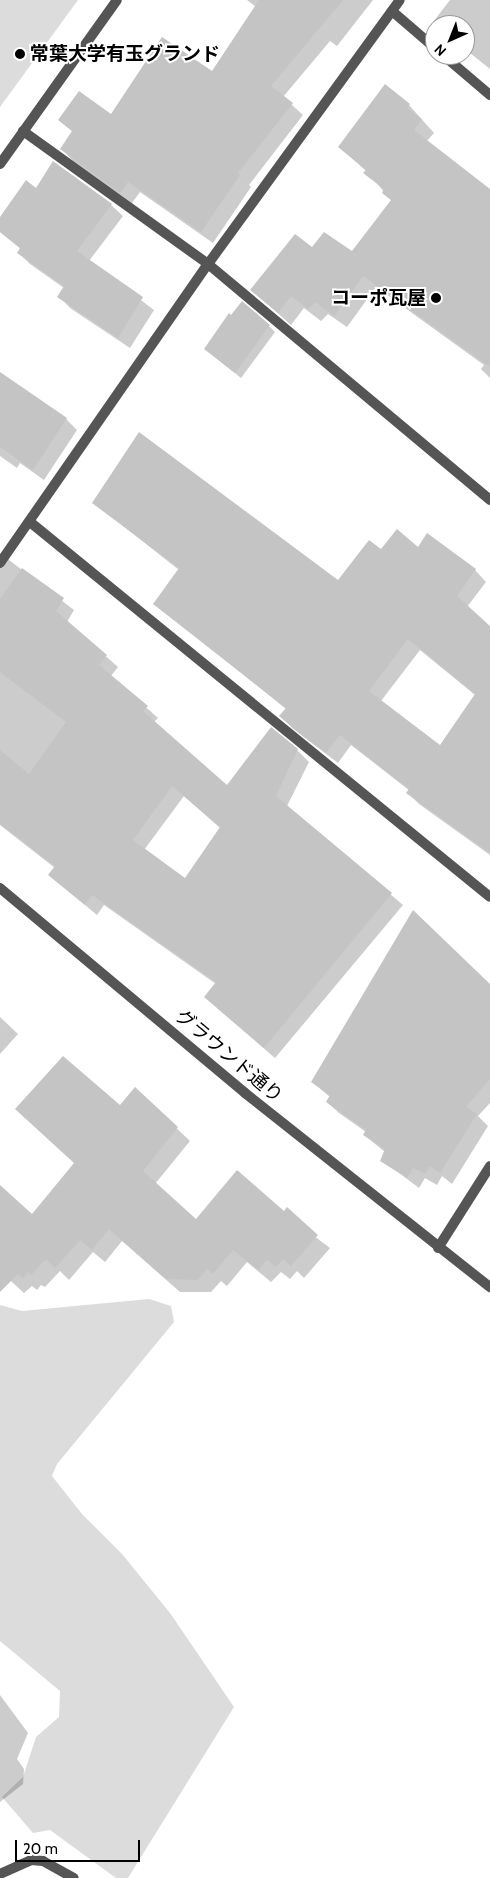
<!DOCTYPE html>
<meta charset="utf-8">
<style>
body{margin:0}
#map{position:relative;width:490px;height:1878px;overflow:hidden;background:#fff;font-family:Cabin,"Noto Sans JP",sans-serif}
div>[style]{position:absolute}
.green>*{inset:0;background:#dcdcdc}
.shadow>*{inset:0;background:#0003}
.building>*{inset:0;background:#c4c4c4}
.minor>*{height:10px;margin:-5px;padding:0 5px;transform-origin:5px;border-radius:5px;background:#555}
.tertiary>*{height:10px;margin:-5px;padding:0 5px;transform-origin:5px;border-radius:5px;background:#555}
.dots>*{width:14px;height:14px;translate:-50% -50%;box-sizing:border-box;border:2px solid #fff;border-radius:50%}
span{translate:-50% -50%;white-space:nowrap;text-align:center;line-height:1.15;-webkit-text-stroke:4px #fff;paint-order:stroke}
.poi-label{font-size:19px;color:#000;font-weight:700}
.left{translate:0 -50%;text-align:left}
.right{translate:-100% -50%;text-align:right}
.street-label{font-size:19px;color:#000}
.north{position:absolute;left:425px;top:15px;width:50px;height:50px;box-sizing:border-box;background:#fff;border:1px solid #999;border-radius:50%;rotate:224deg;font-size:14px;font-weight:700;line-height:20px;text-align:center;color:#000}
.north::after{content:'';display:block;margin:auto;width:18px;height:22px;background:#000;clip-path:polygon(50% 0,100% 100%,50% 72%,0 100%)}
.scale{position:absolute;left:15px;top:1840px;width:125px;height:22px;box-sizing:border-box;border:2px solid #000;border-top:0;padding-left:6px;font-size:15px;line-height:18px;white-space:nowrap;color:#000;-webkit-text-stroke:4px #fff;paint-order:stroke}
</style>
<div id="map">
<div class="green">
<div style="clip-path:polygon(0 0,78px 0,0 107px)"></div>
<div style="clip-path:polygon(149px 1299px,171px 1306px,174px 1322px,57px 1464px,52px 1476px,82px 1514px,122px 1554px,170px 1613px,234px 1707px,128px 1878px,116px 1878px,50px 1830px,33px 1833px,2px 1797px,23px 1777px,36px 1737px,59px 1717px,60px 1691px,0 1641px,0 1305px,22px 1311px)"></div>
</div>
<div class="shadow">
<div style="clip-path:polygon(247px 0,373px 0,337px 46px,330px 41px,283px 97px,303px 115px,249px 185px,251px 187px,213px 243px,140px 192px,132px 203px,73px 161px,62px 149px,73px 132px,59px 119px,111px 116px,212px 73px,256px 7px)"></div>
<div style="clip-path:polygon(450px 0,490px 0,490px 69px,465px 49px,465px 25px,437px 25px,433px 22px)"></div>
<div style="clip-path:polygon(409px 105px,434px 133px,427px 141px,490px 191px,490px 378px,481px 369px,484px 365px,376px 287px,347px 327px,328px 314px,321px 321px,304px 308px,291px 325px,252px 290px,313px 249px,352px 253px,392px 201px,366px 171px,340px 147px)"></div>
<div style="clip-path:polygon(37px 190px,111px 205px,123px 216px,89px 261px,154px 310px,130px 348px,70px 308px,59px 296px,64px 288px,30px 264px,19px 253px,21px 249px,0 232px,0 219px)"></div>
<div style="clip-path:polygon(269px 326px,275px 332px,241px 378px,205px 349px)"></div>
<div style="clip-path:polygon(0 375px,66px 419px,77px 430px,44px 480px,20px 463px,17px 468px,0 456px)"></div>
<div style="clip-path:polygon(evenodd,94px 503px,338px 582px,381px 551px,418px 548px,475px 570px,486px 582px,467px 607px,490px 628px,490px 855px,419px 804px,408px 793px,410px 791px,351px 745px,338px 763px,292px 728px,281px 716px,286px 709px,155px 604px,179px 570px,94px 503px,420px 650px,475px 695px,440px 747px,381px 701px,420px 650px)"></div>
<div style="clip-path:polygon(evenodd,0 553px,74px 610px,67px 622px,118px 667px,111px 676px,158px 718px,154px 722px,227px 786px,297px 750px,309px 762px,287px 806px,403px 905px,275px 1058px,217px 1008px,216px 984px,104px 905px,97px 915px,49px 875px,55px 868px,0 825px,0 553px,184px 796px,220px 828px,185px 879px,144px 850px,184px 796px)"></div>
<div style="clip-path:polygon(490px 985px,490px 1103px,478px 1116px,488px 1126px,452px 1184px,442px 1176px,437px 1185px,425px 1178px,419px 1188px,382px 1160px,385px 1152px,364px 1135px,366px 1132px,339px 1113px,327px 1102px,330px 1097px,312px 1082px)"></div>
<div style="clip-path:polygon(0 1017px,18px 1034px,0 1054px)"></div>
<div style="clip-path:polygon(135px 1089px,190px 1141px,155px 1184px,196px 1221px,284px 1213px,330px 1248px,304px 1278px,297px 1271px,290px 1279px,281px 1272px,271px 1282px,247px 1262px,227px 1286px,221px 1281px,211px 1292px,180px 1292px,122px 1241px,105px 1262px,93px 1252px,69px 1280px,60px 1271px,45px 1287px,41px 1285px,37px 1290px,32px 1286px,24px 1293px,0 1271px,0 1187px,32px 1216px)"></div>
<div style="clip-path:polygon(0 1695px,28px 1733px,17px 1759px,24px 1769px,23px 1784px,0 1802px)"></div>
</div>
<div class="building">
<div style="clip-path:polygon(259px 0,343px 0,271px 86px,293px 103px,238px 173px,240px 175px,201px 232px,128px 182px,120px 193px,60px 149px,72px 131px,58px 120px,79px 91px,111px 114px,162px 37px,212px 71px)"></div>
<div style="clip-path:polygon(385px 84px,410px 104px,407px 108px,422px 119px,414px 130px,490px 189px,490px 367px,363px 276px,334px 316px,315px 302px,308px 309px,291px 296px,278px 313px,250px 290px,295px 234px,312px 247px,324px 232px,352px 251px,391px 200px,382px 193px,384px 189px,363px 173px,366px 170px,338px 147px)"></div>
<div style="clip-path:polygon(53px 161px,112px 204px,77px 251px,143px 297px,118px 338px,57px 297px,64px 286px,17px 253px,20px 248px,0 232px,0 217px,26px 180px,36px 188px)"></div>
<div style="clip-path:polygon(242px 301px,270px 325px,235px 373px,204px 349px,229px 313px,231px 315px)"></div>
<div style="clip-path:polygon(0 372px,67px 418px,33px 470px,0 447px)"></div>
<div style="clip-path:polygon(evenodd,139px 432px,338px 580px,369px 540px,381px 549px,397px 529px,418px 547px,427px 533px,476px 569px,457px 596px,490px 626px,490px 853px,406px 793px,409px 789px,340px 735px,326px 753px,304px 737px,279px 716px,286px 708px,153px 604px,179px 568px,92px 503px,139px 432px,408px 639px,475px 694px,440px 745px,369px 691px,408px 639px)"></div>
<div style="clip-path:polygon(evenodd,22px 568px,64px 598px,56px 611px,107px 655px,99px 665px,148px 706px,143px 711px,227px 785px,271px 727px,298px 749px,276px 796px,392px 893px,264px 1048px,204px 997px,216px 982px,92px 895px,85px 905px,48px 875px,55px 866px,0 824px,0 750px,29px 774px,66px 722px,0 672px,0 599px,22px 568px,172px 786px,220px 827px,185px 878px,133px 840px,172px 786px)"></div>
<div style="clip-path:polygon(413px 910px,490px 984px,490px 1079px,466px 1107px,477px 1114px,440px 1173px,430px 1166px,425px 1174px,413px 1168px,407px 1178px,380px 1161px,385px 1149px,363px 1135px,366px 1130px,326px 1102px,330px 1095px,311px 1082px)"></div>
<div style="clip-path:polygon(63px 1056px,120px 1105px,135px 1087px,178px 1127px,143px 1171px,196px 1219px,237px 1170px,284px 1211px,287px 1207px,318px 1235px,291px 1266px,283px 1259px,276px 1267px,267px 1260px,258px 1270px,233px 1250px,213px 1274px,207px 1269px,198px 1280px,166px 1279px,109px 1229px,92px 1250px,80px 1240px,55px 1268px,46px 1259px,31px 1275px,28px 1272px,23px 1278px,18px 1274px,0 1292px,0 1185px,32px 1214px,74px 1163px,15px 1109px)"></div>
</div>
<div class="minor">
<div style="left:392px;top:11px;width:57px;rotate:40.7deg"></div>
<div style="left:443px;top:55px;width:62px;rotate:40.4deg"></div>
<div style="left:23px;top:131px;width:228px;rotate:35.7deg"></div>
<div style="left:208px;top:264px;width:368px;rotate:39.9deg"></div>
<div style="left:0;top:164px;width:201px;rotate:-54.5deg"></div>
<div style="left:30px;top:522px;width:593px;rotate:39.19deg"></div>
<div style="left:0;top:563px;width:364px;rotate:-55.2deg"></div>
<div style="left:208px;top:264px;width:326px;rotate:-54deg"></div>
</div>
<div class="tertiary">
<div style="left:0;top:888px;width:319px;rotate:39.9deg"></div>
<div style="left:245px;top:1093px;width:313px;rotate:38.4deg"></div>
<div style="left:438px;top:1248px;width:97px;rotate:-57.6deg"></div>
<div style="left:0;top:1874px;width:34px;rotate:-24deg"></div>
<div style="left:31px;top:1860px;width:12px;rotate:5deg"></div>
<div style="left:43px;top:1861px;width:35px;rotate:29deg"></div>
</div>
<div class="dots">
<div style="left:20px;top:54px;background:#000"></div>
<div style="left:436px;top:298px;background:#000"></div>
</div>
<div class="poi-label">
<span class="left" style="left:30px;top:54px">常葉大学有玉グランド</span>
<span class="right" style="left:426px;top:298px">コーポ瓦屋</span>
</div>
<div class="street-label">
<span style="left:229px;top:1056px;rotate:40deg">グラウンド通り</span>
</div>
<div class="north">N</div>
<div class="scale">20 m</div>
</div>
